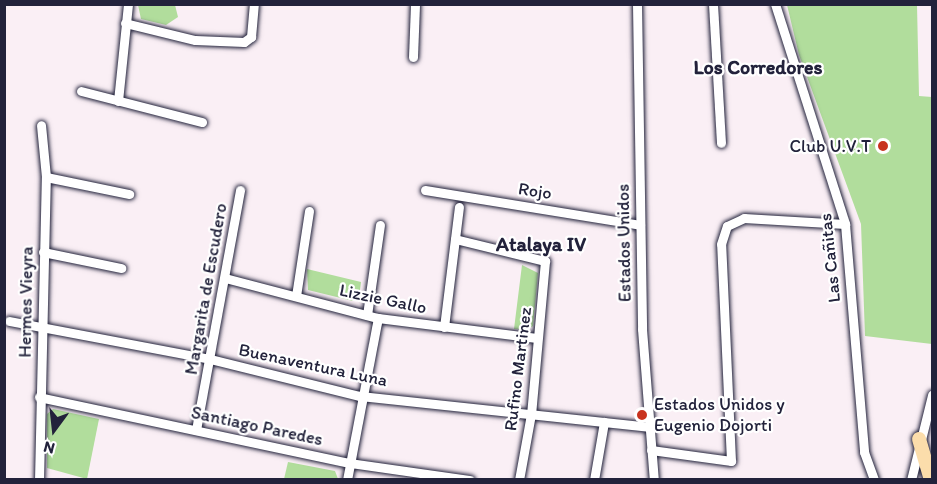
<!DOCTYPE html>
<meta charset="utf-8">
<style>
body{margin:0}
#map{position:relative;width:937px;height:484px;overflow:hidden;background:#faeff5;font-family:Itim,sans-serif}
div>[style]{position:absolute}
.green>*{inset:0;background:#b1dd9c}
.roads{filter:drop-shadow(0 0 2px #22223b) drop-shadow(0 0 2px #22223b)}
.minor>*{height:9px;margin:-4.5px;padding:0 4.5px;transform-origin:4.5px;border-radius:4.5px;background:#fff}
.highway>*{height:14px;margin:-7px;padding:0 7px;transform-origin:7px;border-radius:7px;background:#fbddab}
.dots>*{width:16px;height:16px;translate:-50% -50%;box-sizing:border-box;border:3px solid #fff;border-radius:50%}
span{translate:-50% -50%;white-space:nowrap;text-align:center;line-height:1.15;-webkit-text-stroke:4.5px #fff;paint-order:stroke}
.poi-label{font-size:18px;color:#22223b}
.right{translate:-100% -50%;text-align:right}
.left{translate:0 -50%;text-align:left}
.street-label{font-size:18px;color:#22223b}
.neighbourhood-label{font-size:20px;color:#22223b;font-weight:700}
.frame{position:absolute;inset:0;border:6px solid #22223b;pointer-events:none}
.north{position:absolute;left:24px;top:400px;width:60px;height:60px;-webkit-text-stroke:4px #fff;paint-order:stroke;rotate:195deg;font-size:16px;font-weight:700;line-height:24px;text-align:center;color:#22223b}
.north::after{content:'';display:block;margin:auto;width:21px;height:27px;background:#22223b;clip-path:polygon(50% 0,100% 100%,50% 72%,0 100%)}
</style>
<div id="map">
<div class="green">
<div style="clip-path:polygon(138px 5px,175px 5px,178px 17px,166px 25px,141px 19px)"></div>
<div style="clip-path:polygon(787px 5px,917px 5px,919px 96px,932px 97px,932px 344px,865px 336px,861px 224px,799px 55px)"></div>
<div style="clip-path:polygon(522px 265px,538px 273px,533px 326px,527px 330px,514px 329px)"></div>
<div style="clip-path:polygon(307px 269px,361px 282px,359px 298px,353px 301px,308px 290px)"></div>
<div style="clip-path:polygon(53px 409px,99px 419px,87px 479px,47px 468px,47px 414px)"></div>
<div style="clip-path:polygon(288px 462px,335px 471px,338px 479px,284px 479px)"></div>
</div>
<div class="roads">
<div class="minor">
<div style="left:637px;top:4px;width:325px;rotate:89.1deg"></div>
<div style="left:642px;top:329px;width:151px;rotate:85.5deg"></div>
<div style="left:713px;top:4px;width:139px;rotate:86.7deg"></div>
<div style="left:775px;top:4px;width:231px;rotate:72.3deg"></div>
<div style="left:845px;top:224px;width:229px;rotate:85.2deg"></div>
<div style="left:864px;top:452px;width:30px;rotate:70deg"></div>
<div style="left:125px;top:23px;width:72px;rotate:13.7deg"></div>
<div style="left:195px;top:40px;width:49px;rotate:2.3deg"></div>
<div style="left:244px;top:42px;width:9px;rotate:-36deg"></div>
<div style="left:251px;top:37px;width:33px;rotate:-85deg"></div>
<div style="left:413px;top:57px;width:53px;rotate:-87.8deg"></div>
<div style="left:81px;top:91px;width:125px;rotate:14.4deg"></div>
<div style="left:118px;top:101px;width:98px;rotate:-84.1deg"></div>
<div style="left:46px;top:177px;width:85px;rotate:11.6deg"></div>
<div style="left:425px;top:190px;width:218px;rotate:9.2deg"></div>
<div style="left:455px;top:239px;width:93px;rotate:13.7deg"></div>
<div style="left:545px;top:261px;width:154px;rotate:95.2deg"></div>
<div style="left:531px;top:414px;width:67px;rotate:100.3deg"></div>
<div style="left:43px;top:252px;width:80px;rotate:11.6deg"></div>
<div style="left:225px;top:278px;width:158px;rotate:14.7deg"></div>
<div style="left:378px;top:318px;width:160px;rotate:7.2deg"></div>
<div style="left:296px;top:296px;width:86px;rotate:-81.3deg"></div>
<div style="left:367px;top:315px;width:91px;rotate:-81.8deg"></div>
<div style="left:9px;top:321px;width:205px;rotate:10.7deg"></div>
<div style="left:210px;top:359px;width:154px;rotate:13.9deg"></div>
<div style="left:360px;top:396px;width:290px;rotate:6.1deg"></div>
<div style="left:444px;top:327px;width:121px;rotate:-82.9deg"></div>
<div style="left:39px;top:397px;width:318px;rotate:12deg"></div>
<div style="left:350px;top:463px;width:121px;rotate:8.1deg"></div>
<div style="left:196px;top:430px;width:244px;rotate:-79.6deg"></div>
<div style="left:651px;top:450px;width:81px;rotate:7.8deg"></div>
<div style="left:731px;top:461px;width:217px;rotate:-92.6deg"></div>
<div style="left:721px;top:244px;width:19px;rotate:-72deg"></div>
<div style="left:727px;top:226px;width:19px;rotate:-25deg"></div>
<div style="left:744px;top:218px;width:101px;rotate:3.4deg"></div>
<div style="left:39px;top:480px;width:303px;rotate:-88.7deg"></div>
<div style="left:46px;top:177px;width:52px;rotate:-95.5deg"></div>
<div style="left:347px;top:480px;width:165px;rotate:-79.2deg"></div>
<div style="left:594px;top:480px;width:59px;rotate:-80.2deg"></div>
<div style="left:911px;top:480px;width:88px;rotate:-76.1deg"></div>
</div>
<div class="highway">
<div style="left:919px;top:439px;width:43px;rotate:73.7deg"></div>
</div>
</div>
<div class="dots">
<div style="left:883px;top:146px;background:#c8321e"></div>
<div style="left:642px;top:415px;background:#c8321e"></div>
</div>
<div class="poi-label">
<span class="right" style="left:871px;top:146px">Club U.V.T</span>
<span class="left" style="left:654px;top:415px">Estados Unidos y<br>Eugenio Dojorti</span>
</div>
<div class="street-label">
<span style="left:535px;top:191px;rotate:9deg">Rojo</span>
<span style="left:624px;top:243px;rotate:-91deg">Estados Unidos</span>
<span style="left:830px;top:258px;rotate:-96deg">Las Cañitas</span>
<span style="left:206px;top:289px;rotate:-80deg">Margarita de Escudero</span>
<span style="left:383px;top:299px;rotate:12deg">Lizzie Gallo</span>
<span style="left:26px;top:302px;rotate:-89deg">Hermes Vieyra</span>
<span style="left:313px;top:365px;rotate:12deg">Buenaventura Luna</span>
<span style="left:518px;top:369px;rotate:-83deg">Rufino Martinez</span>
<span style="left:257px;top:426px;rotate:12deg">Santiago Paredes</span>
</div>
<div class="neighbourhood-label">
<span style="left:758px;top:67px">Los Corredores</span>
<span style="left:541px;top:244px">Atalaya IV</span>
</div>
<div class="frame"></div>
<div class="north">N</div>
</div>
